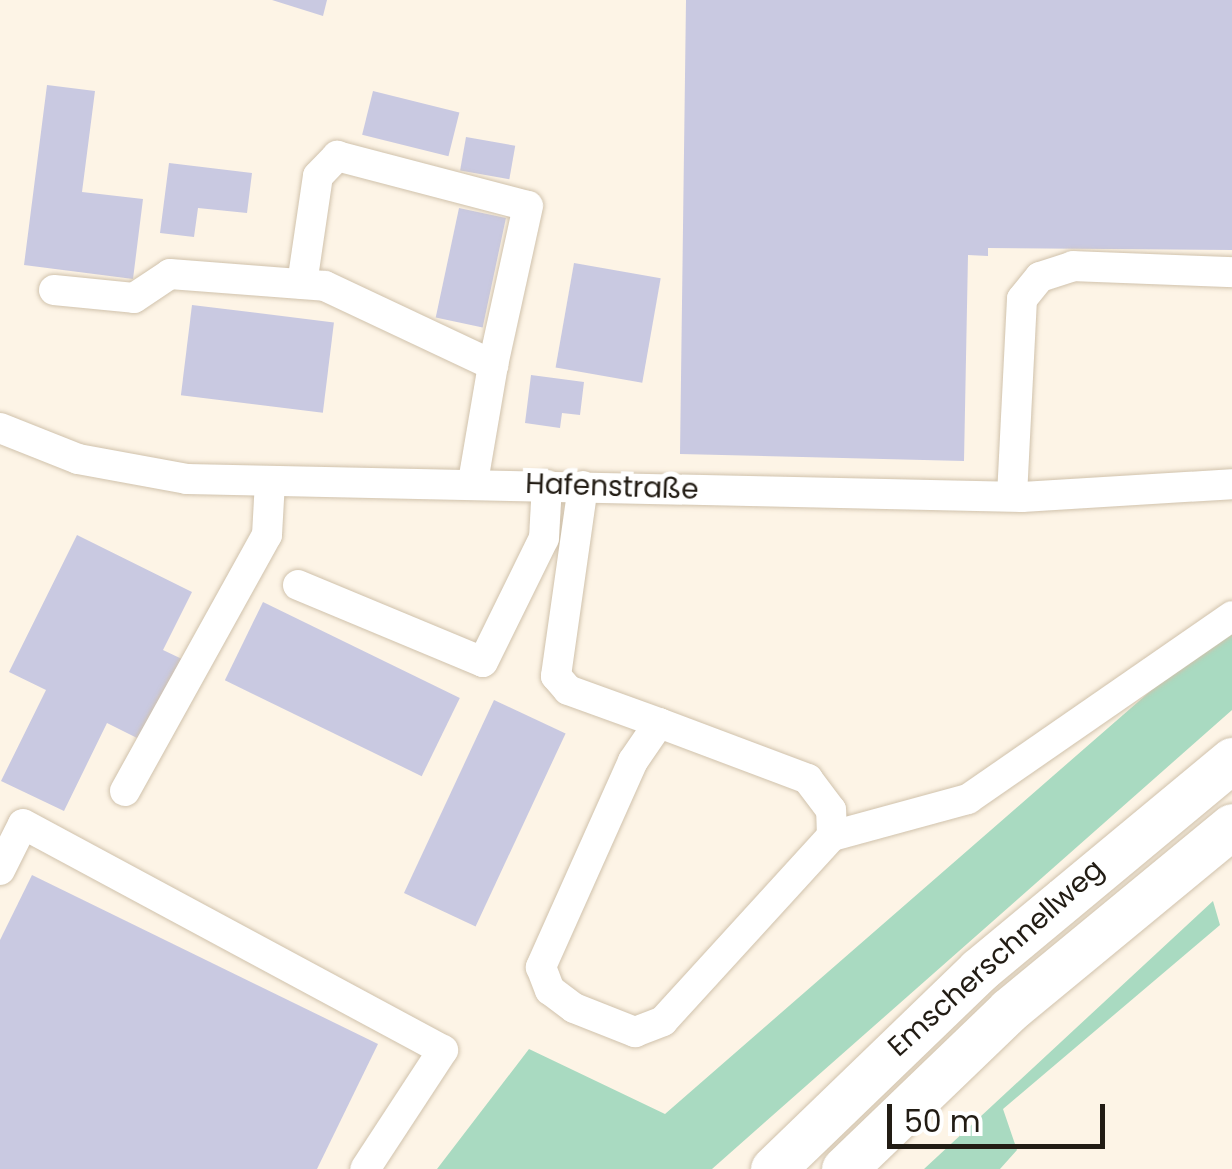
<!DOCTYPE html>
<meta charset="utf-8">
<style>
body{margin:0}
#map{position:relative;width:1232px;height:1169px;overflow:hidden;background:#fdf4e6;font-family:Poppins,sans-serif}
div>[style]{position:absolute}
.green>*{inset:0;background:#a9dac1}
.building>*{inset:0;background:#c9c9e1;transform-origin:0 0}
.roads{filter:drop-shadow(0 0 2px #d0c2ac) drop-shadow(0 0 2px #d0c2ac)}
.minor>*{height:30px;margin:-15px;padding:0 15px;transform-origin:15px;border-radius:15px;background:#fff}
.highway>*{height:45px;margin:-22.5px;padding:0 22.5px;transform-origin:22.5px;border-radius:22.5px;background:#fff}
span{translate:-50% -50%;white-space:nowrap;text-align:center;line-height:1.15;-webkit-text-stroke:10px #fff;paint-order:stroke}
.street-label{font-size:28px;color:#221c14}
.scale{position:absolute;left:887px;top:1104px;width:218px;height:45px;box-sizing:border-box;border:5px solid #221c14;border-top:0;padding-left:12px;font-size:30px;line-height:35px;white-space:nowrap;color:#221c14;-webkit-text-stroke:8px #fff;paint-order:stroke}
</style>
<div id="map">
<div class="green">
<div style="clip-path:polygon(1232px 620px,1232px 710px,712px 1169px,437px 1169px,529px 1049px,665px 1114px)"></div>
<div style="clip-path:polygon(1213px 901px,1220px 925px,1003px 1109px,1017px 1150px,1000px 1169px,924px 1169px)"></div>
</div>
<div class="building">
<div style="clip-path:polygon(272px 0,327px 0,323px 16px)"></div>
<div style="clip-path:polygon(686px 0,1232px 0,1232px 250px,988px 248px,988px 256px,968px 255px,964px 461px,680px 454px)"></div>
<div style="clip-path:polygon(47px 85px,95px 91px,82px 192px,143px 199px,133px 279px,24px 265px)"></div>
<div style="left:373px;top:91px;width:89px;height:45px;rotate:14deg"></div>
<div style="left:466px;top:137px;width:50px;height:34px;rotate:10deg"></div>
<div style="clip-path:polygon(169px 163px,252px 173px,247px 213px,198px 208px,194px 237px,160px 233px)"></div>
<div style="left:459px;top:208px;width:48px;height:112px;rotate:12deg"></div>
<div style="left:574px;top:263px;width:88px;height:106px;rotate:10deg"></div>
<div style="left:192px;top:305px;width:143px;height:91px;rotate:7deg"></div>
<div style="clip-path:polygon(531px 375px,584px 382px,580px 415px,562px 413px,560px 428px,525px 423px)"></div>
<div style="clip-path:polygon(77px 535px,192px 592px,163px 650px,184px 660px,145px 742px,107px 723px,64px 811px,1px 781px,46px 690px,9px 672px)"></div>
<div style="left:263px;top:602px;width:219px;height:87px;rotate:26deg"></div>
<div style="left:494px;top:700px;width:79px;height:213px;rotate:25deg"></div>
<div style="clip-path:polygon(32px 875px,378px 1044px,317px 1169px,0 1169px,0 940px)"></div>
</div>
<div class="roads">
<div class="minor">
<div style="left:302px;top:284px;width:109px;rotate:-81.6deg"></div>
<div style="left:318px;top:176px;width:28px;rotate:-46deg"></div>
<div style="left:337px;top:156px;width:197px;rotate:14.7deg"></div>
<div style="left:528px;top:206px;width:163px;rotate:102.4deg"></div>
<div style="left:54px;top:290px;width:80px;rotate:5.7deg"></div>
<div style="left:134px;top:298px;width:43px;rotate:-33.7deg"></div>
<div style="left:170px;top:274px;width:155px;rotate:4.4deg"></div>
<div style="left:325px;top:286px;width:186px;rotate:25.2deg"></div>
<div style="left:493px;top:365px;width:119px;rotate:99.7deg"></div>
<div style="left:0;top:428px;width:84px;rotate:21.7deg"></div>
<div style="left:78px;top:459px;width:111px;rotate:10.4deg"></div>
<div style="left:187px;top:479px;width:835px;rotate:1.23deg"></div>
<div style="left:1022px;top:497px;width:210px;rotate:-3.5deg"></div>
<div style="left:583px;top:486px;width:192px;rotate:98.1deg"></div>
<div style="left:556px;top:676px;width:18px;rotate:49deg"></div>
<div style="left:568px;top:690px;width:97px;rotate:19.9deg"></div>
<div style="left:659px;top:723px;width:46px;rotate:124.4deg"></div>
<div style="left:633px;top:761px;width:226px;rotate:114.1deg"></div>
<div style="left:541px;top:967px;width:25px;rotate:69deg"></div>
<div style="left:550px;top:990px;width:30px;rotate:37deg"></div>
<div style="left:574px;top:1008px;width:66px;rotate:21.5deg"></div>
<div style="left:635px;top:1032px;width:30px;rotate:-21deg"></div>
<div style="left:663px;top:1021px;width:251px;rotate:-47.6deg"></div>
<div style="left:832px;top:836px;width:26px;rotate:-92deg"></div>
<div style="left:831px;top:810px;width:39px;rotate:-127deg"></div>
<div style="left:808px;top:779px;width:159px;rotate:-159.4deg"></div>
<div style="left:1012px;top:496px;width:197px;rotate:-87.1deg"></div>
<div style="left:1022px;top:299px;width:28px;rotate:-51deg"></div>
<div style="left:1040px;top:277px;width:35px;rotate:-18deg"></div>
<div style="left:1073px;top:266px;width:159px;rotate:2.2deg"></div>
<div style="left:298px;top:585px;width:200px;rotate:22.6deg"></div>
<div style="left:483px;top:662px;width:138px;rotate:-63.8deg"></div>
<div style="left:544px;top:538px;width:53px;rotate:-86.8deg"></div>
<div style="left:125px;top:791px;width:293px;rotate:-61deg"></div>
<div style="left:267px;top:535px;width:53px;rotate:-86.8deg"></div>
<div style="left:832px;top:836px;width:141px;rotate:-15.2deg"></div>
<div style="left:968px;top:799px;width:321px;rotate:-34.7deg"></div>
<div style="left:0;top:870px;width:51px;rotate:-63.4deg"></div>
<div style="left:23px;top:824px;width:477px;rotate:28.3deg"></div>
<div style="left:443px;top:1050px;width:142px;rotate:123.2deg"></div>
</div>
<div class="highway">
<div style="left:773px;top:1169px;width:286px;rotate:-44deg"></div>
<div style="left:979px;top:970px;width:329px;rotate:-39.7deg"></div>
<div style="left:844px;top:1169px;width:229px;rotate:-43.9deg"></div>
<div style="left:1009px;top:1010px;width:289px;rotate:-39.5deg"></div>
</div>
</div>
<div class="street-label">
<span style="left:612px;top:487px;rotate:2deg">Hafenstraße</span>
<span style="left:996px;top:958px;rotate:-42deg">Emscherschnellweg</span>
</div>
<div class="scale">50 m</div>
</div>
